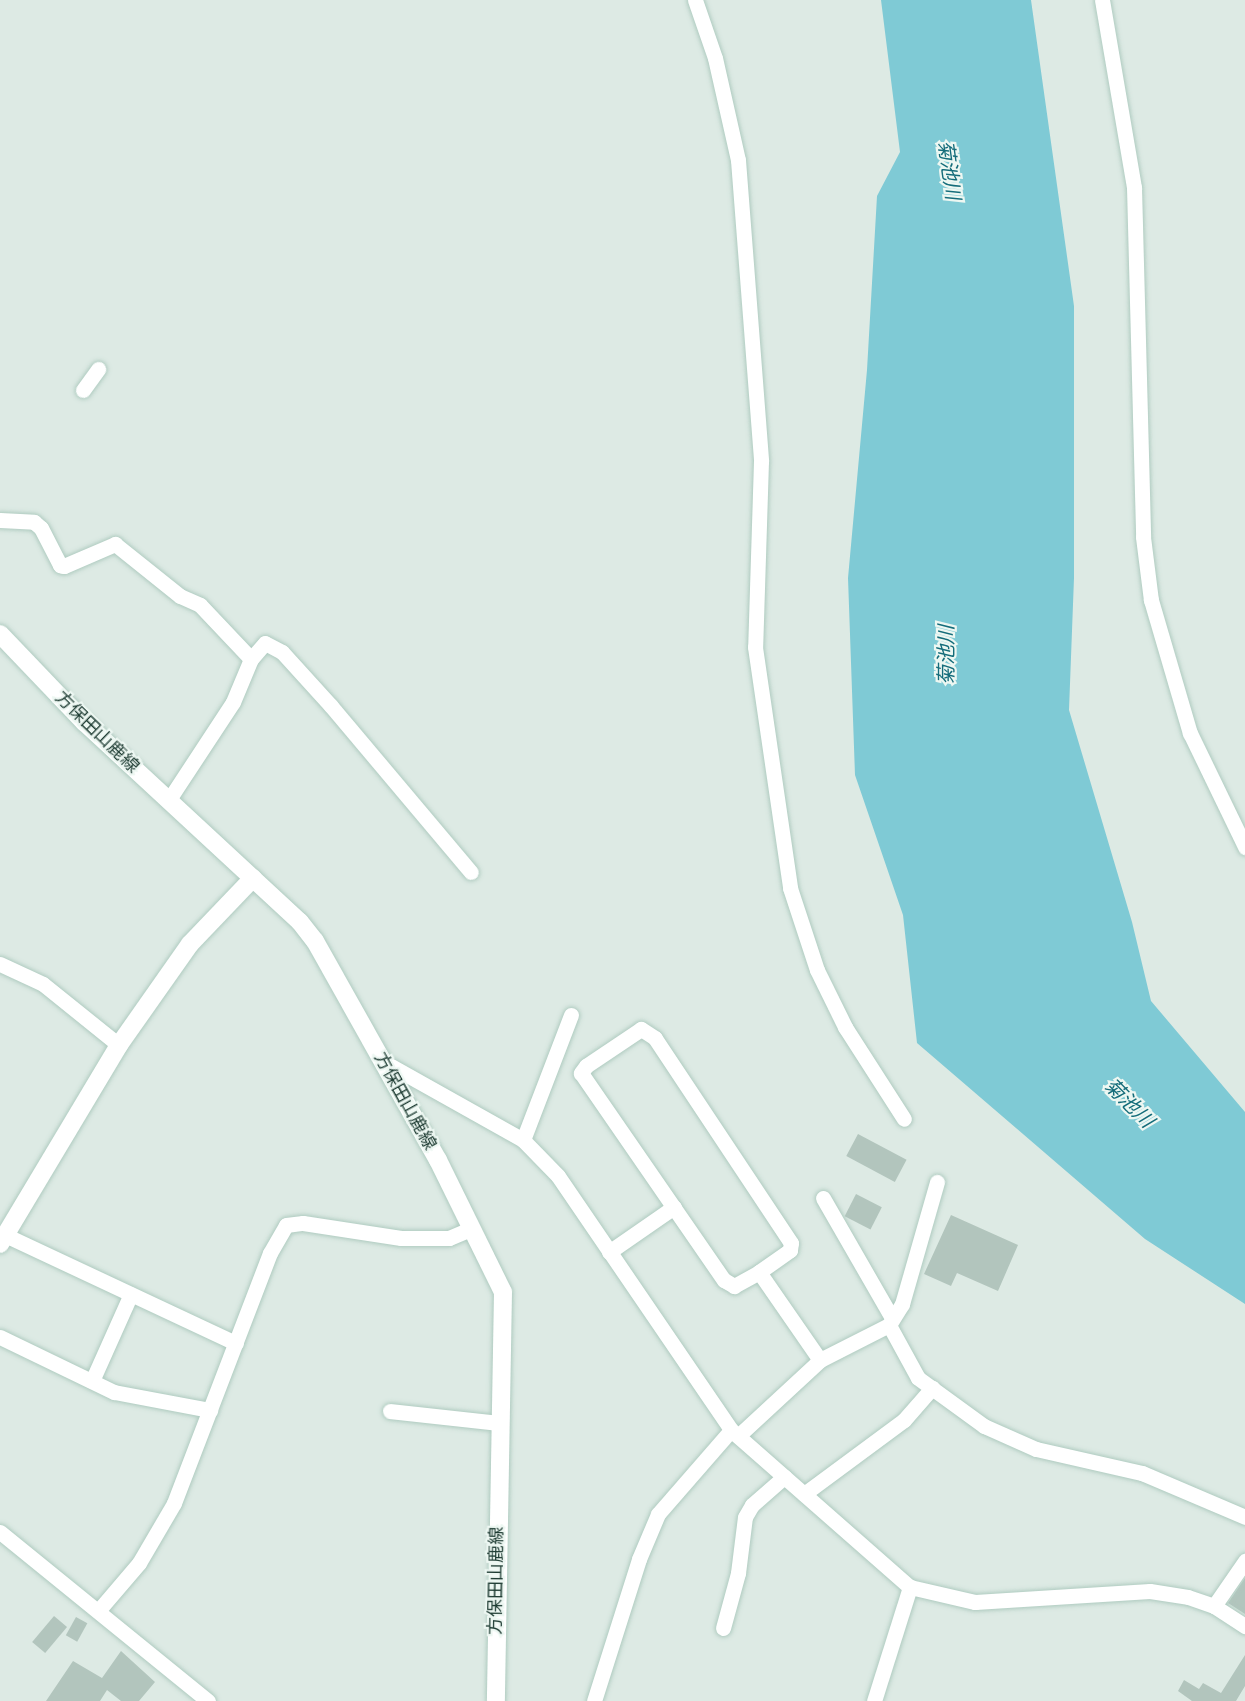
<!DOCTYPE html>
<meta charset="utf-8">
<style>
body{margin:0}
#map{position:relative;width:1245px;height:1701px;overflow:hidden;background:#ddeae4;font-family:"DM Sans","Noto Sans JP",sans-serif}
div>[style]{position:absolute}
.water>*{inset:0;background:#7fcad5}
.building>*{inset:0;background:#b2c5bd;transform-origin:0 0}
.roads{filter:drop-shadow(0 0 2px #afcbc0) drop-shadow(0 0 2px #afcbc0)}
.minor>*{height:15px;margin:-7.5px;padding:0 7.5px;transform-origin:7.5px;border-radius:7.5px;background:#fff}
.tertiary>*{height:18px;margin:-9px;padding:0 9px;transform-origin:9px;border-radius:9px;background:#fff}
.secondary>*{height:18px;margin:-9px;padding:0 9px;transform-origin:9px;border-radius:9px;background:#fff}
span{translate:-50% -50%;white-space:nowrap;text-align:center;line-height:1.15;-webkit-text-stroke:4.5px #edf7f2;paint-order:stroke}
.street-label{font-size:18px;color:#1d3b32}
.water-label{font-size:20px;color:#146c7a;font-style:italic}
</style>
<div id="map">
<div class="water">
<div style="clip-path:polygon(881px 0,1031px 0,1074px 306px,1074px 578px,1069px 710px,1132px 922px,1151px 1001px,1245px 1112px,1245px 1304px,1145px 1239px,917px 1043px,903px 915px,855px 775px,848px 578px,867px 370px,877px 196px,900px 152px)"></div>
</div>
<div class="building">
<div style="left:858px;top:1134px;width:55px;height:25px;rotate:28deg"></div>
<div style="left:856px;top:1194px;width:29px;height:25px;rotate:27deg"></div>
<div style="clip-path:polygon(951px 1215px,1018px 1245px,998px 1291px,957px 1273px,951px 1286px,924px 1274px)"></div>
<div style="clip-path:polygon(1245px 1578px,1245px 1614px,1228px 1603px)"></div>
<div style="left:54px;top:1616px;width:17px;height:34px;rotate:40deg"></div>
<div style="left:76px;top:1617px;width:13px;height:21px;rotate:29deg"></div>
<div style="clip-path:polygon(121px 1651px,155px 1682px,139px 1701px,121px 1701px,107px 1690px,100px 1701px,46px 1701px,73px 1661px,102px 1678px)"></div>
<div style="clip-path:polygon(1245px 1655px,1245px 1686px,1236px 1701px,1192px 1701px,1178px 1691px,1184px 1680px,1199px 1689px,1203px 1683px,1221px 1693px)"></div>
</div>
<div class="roads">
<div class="minor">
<div style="left:695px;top:0;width:61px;rotate:71deg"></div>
<div style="left:715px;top:58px;width:105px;rotate:77.3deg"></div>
<div style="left:738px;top:160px;width:302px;rotate:85.6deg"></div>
<div style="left:761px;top:461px;width:186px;rotate:91.8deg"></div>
<div style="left:755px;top:647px;width:244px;rotate:81.7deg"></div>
<div style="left:790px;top:888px;width:86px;rotate:71.8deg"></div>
<div style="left:817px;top:970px;width:64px;rotate:63.8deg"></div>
<div style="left:845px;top:1027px;width:109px;rotate:57.3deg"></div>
<div style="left:1102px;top:0;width:190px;rotate:80.3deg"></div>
<div style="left:1134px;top:187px;width:350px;rotate:88.5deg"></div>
<div style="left:1143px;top:537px;width:64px;rotate:82.8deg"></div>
<div style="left:1151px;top:600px;width:139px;rotate:73.7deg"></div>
<div style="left:1190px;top:733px;width:127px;rotate:64.2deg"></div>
<div style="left:83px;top:390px;width:26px;rotate:-54deg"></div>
<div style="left:0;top:520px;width:34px;rotate:3deg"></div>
<div style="left:34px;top:522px;width:9px;rotate:41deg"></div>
<div style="left:41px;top:528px;width:42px;rotate:62.8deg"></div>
<div style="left:60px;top:565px;width:4px;rotate:14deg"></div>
<div style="left:64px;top:566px;width:56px;rotate:-23.3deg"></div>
<div style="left:115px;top:544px;width:83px;rotate:38.7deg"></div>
<div style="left:180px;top:596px;width:22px;rotate:24deg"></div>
<div style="left:200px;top:605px;width:74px;rotate:46.6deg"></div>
<div style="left:168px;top:801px;width:118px;rotate:-56.7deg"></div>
<div style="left:233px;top:702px;width:47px;rotate:-67.3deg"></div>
<div style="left:251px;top:659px;width:21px;rotate:-49deg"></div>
<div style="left:265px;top:643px;width:19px;rotate:28deg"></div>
<div style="left:282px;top:652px;width:73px;rotate:47.8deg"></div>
<div style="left:331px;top:706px;width:217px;rotate:49.9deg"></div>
<div style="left:0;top:964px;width:47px;rotate:24.9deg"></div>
<div style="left:43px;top:984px;width:97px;rotate:38.8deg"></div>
<div style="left:384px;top:1062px;width:159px;rotate:29.3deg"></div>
<div style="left:523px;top:1140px;width:50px;rotate:45.8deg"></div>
<div style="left:558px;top:1176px;width:307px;rotate:55.7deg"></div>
<div style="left:731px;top:1430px;width:238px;rotate:41.3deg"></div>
<div style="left:910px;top:1587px;width:67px;rotate:13deg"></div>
<div style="left:975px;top:1602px;width:175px;rotate:-3.6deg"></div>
<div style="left:1150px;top:1591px;width:38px;rotate:9deg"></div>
<div style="left:1188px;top:1597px;width:28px;rotate:19deg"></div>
<div style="left:1214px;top:1606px;width:37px;rotate:33deg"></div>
<div style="left:523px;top:1140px;width:134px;rotate:-69deg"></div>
<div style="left:823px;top:1198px;width:138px;rotate:60.1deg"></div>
<div style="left:5px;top:1235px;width:255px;rotate:25.1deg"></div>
<div style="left:609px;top:1252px;width:79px;rotate:-34.7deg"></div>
<div style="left:759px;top:1272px;width:38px;rotate:-35deg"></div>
<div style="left:790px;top:1250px;width:7px;rotate:-82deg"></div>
<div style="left:791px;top:1243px;width:246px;rotate:-123.6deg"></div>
<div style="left:655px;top:1038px;width:17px;rotate:-147deg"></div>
<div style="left:641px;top:1029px;width:66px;rotate:146.1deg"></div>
<div style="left:586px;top:1066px;width:9px;rotate:126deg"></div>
<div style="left:581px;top:1073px;width:252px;rotate:55.4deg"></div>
<div style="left:724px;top:1280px;width:12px;rotate:31deg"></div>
<div style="left:734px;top:1286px;width:29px;rotate:-29deg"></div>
<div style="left:759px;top:1272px;width:107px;rotate:55.3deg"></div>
<div style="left:889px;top:1325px;width:60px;rotate:61.3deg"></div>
<div style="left:918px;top:1378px;width:82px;rotate:36deg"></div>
<div style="left:984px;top:1426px;width:57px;rotate:23.9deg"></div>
<div style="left:1036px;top:1449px;width:109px;rotate:12.8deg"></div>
<div style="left:1142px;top:1473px;width:112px;rotate:23.1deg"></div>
<div style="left:0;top:1337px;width:127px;rotate:25.8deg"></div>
<div style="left:114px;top:1392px;width:98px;rotate:10.6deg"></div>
<div style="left:92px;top:1381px;width:95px;rotate:-65.9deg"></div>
<div style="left:390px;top:1411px;width:109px;rotate:6.3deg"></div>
<div style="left:738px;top:1436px;width:112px;rotate:-42.8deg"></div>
<div style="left:820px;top:1360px;width:77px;rotate:-26.9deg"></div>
<div style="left:889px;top:1325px;width:25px;rotate:-58deg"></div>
<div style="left:902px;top:1304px;width:127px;rotate:-74deg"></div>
<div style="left:804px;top:1494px;width:124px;rotate:-36.5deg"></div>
<div style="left:904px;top:1420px;width:43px;rotate:-48.8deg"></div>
<div style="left:0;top:1532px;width:268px;rotate:39.1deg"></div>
<div style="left:1214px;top:1606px;width:55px;rotate:-55.4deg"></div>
<div style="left:98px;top:1611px;width:63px;rotate:-49.5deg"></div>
<div style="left:139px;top:1563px;width:69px;rotate:-59.7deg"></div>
<div style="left:174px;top:1503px;width:268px;rotate:-69deg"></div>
<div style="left:270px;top:1253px;width:32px;rotate:-60deg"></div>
<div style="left:286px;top:1225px;width:17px;rotate:-7deg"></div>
<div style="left:303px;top:1223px;width:99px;rotate:8.7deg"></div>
<div style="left:401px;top:1238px;width:48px"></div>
<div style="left:449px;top:1238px;width:25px;rotate:-23deg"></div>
<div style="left:723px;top:1628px;width:57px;rotate:-74.7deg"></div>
<div style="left:738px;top:1573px;width:56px;rotate:-82.9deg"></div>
<div style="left:745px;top:1517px;width:14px;rotate:-60deg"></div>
<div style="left:752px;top:1505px;width:43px;rotate:-41.2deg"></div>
<div style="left:594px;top:1701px;width:149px;rotate:-72.4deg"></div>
<div style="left:639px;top:1559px;width:49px;rotate:-67.1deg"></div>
<div style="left:658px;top:1514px;width:111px;rotate:-49deg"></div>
<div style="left:874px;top:1701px;width:120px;rotate:-72.5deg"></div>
</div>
<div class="tertiary">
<div style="left:0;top:1244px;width:232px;rotate:-59.1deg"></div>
<div style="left:119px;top:1045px;width:123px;rotate:-54.9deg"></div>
<div style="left:190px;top:944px;width:91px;rotate:-46.3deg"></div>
</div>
<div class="secondary">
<div style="left:0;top:634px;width:122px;rotate:46.3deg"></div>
<div style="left:84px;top:722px;width:294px;rotate:42.8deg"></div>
<div style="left:300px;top:922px;width:24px;rotate:52deg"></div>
<div style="left:315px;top:941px;width:251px;rotate:60.7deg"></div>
<div style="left:438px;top:1160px;width:147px;rotate:63.8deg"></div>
<div style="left:503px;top:1292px;width:409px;rotate:91deg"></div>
</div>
</div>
<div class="street-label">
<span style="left:97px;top:732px;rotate:44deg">方保田山鹿線</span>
<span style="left:405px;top:1101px;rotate:61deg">方保田山鹿線</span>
<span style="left:496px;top:1581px;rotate:-89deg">方保田山鹿線</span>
</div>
<div class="water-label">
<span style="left:949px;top:170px;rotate:82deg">菊池川</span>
<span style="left:946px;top:655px;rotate:-90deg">菊池川</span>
<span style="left:1129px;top:1103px;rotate:45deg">菊池川</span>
</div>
</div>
